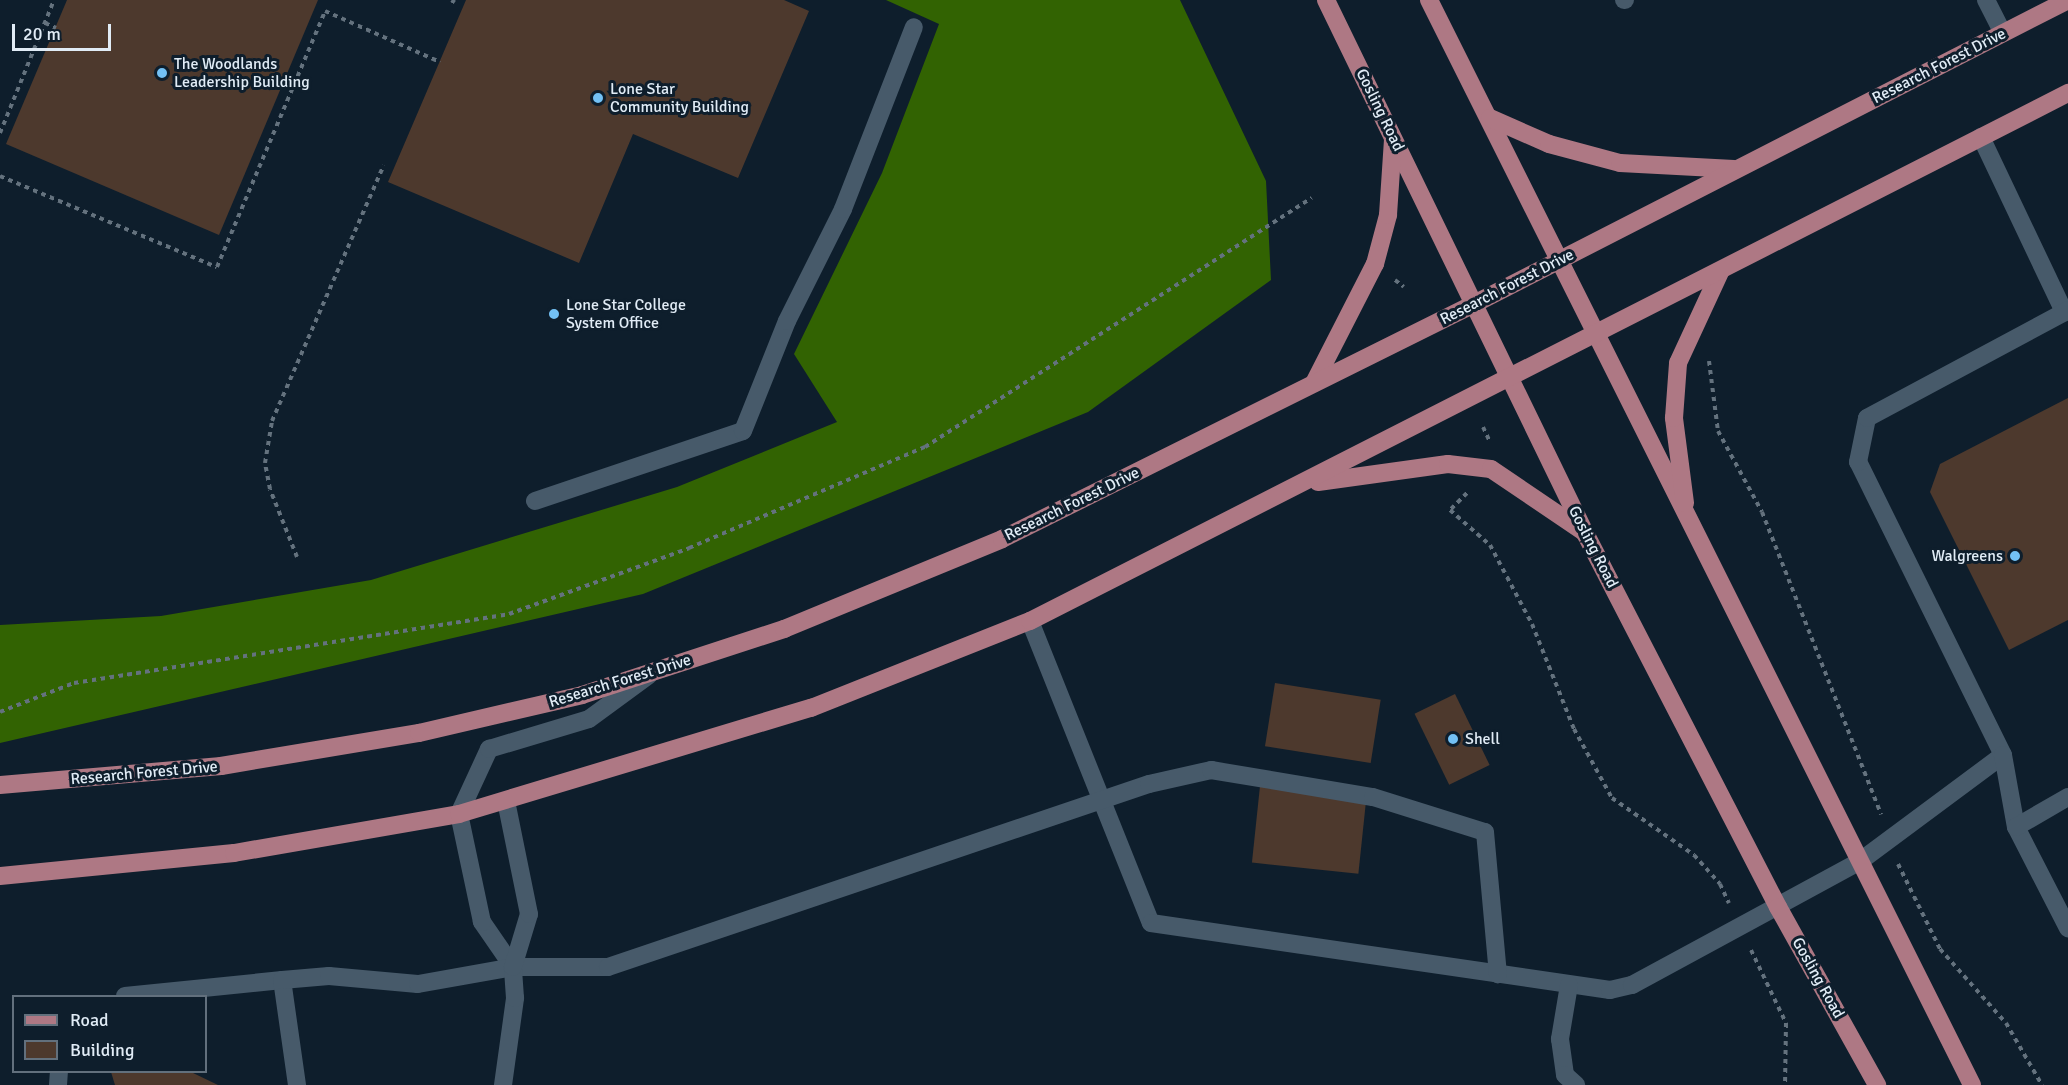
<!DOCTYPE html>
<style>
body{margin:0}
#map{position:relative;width:2068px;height:1085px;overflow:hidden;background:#0e1e2c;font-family:Signika,sans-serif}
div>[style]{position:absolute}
.forest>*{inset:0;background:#326302}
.building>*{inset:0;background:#4d392d;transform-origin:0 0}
.path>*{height:4px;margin-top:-2px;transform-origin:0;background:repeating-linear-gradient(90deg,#64727e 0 4.5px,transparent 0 9px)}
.minor>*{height:18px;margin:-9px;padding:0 9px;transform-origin:9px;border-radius:9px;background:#475a6a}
.major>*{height:18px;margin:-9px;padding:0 9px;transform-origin:9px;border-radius:9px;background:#ae7884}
.dots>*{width:16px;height:16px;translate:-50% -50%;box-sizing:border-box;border:3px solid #0e1e2c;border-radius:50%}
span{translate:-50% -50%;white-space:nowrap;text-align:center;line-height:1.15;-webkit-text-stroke:6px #0e1e2c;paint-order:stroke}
.poi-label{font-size:16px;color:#e1ecf6}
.left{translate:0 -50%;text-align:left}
.right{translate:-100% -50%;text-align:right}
.street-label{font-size:16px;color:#e1ecf6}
.legend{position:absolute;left:12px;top:995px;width:195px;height:78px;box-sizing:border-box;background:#0e1e2c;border:2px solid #62707d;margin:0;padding:8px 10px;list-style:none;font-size:18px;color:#e1ecf6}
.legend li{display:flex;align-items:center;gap:12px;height:30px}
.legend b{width:30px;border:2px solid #62707d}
.scale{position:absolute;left:12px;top:24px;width:99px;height:27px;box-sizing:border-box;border:3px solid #e1ecf6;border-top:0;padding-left:8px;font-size:18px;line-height:21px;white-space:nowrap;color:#e1ecf6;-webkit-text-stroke:4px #0e1e2c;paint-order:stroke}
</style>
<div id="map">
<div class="forest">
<div style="clip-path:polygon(886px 0,1180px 0,1266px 181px,1271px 280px,1088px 412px,643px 594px,0 743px,0 625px,161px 616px,371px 580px,677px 487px,837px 422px,794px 354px,882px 173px,939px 24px)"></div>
</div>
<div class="building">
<div style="clip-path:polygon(67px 0,318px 0,219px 235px,6px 144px)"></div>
<div style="clip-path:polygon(466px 0,784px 0,809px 11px,738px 178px,633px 134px,579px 263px,388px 182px)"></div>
<div style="clip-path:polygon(2068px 398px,2068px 620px,2009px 650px,1930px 492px,1940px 464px)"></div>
<div style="left:1275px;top:683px;width:107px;height:64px;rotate:9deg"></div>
<div style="left:1455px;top:694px;width:79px;height:45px;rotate:64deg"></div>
<div style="left:1260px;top:786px;width:107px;height:77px;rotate:6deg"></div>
<div style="clip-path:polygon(111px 1072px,191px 1072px,218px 1085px,115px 1085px)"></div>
</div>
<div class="path">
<div style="left:452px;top:3px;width:4px;rotate:-56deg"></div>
<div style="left:45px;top:23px;width:12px;rotate:24deg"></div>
<div style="left:0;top:133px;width:144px;rotate:-67.9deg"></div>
<div style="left:0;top:176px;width:235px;rotate:22.8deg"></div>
<div style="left:217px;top:267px;width:278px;rotate:-67.1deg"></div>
<div style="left:325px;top:11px;width:126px;rotate:23.9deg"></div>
<div style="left:1395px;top:280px;width:11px;rotate:38deg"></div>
<div style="left:1709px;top:361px;width:71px;rotate:82.7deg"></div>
<div style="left:1718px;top:431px;width:92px;rotate:61.5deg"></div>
<div style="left:1762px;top:512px;width:325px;rotate:68.5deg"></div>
<div style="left:1483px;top:427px;width:17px;rotate:65deg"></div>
<div style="left:1467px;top:493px;width:24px;rotate:135deg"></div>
<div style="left:1450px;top:510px;width:53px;rotate:41.2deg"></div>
<div style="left:1490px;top:545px;width:89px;rotate:62deg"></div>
<div style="left:1532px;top:624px;width:113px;rotate:68.2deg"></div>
<div style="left:1574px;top:729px;width:79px;rotate:61.2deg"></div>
<div style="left:1612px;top:798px;width:100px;rotate:34.8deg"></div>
<div style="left:1694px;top:855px;width:39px;rotate:48deg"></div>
<div style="left:1720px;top:884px;width:21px;rotate:65deg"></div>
<div style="left:297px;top:557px;width:73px;rotate:-111.7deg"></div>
<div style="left:270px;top:489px;width:26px;rotate:-101deg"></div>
<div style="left:265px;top:463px;width:43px;rotate:-80.5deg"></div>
<div style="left:272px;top:421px;width:279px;rotate:-66.4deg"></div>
<div style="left:0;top:712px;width:79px;rotate:-21.4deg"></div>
<div style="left:74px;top:683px;width:440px;rotate:-9deg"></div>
<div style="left:509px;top:614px;width:192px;rotate:-20.1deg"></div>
<div style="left:689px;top:548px;width:257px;rotate:-23.2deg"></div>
<div style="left:925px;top:447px;width:460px;rotate:-32.8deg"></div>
<div style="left:1898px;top:864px;width:95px;rotate:63.7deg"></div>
<div style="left:1940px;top:949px;width:99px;rotate:48.3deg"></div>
<div style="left:2006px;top:1023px;width:72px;rotate:59.9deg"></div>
<div style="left:1751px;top:950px;width:81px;rotate:64.4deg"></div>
<div style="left:1786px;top:1023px;width:62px;rotate:90.9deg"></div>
</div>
<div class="minor">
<div style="left:1624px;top:0;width:1px"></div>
<div style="left:1986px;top:0;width:37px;rotate:63deg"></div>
<div style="left:1981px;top:137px;width:194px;rotate:64.6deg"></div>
<div style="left:535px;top:501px;width:219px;rotate:-18.6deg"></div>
<div style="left:743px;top:431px;width:118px;rotate:-68.2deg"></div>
<div style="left:787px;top:321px;width:125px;rotate:-63.4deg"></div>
<div style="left:843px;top:209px;width:195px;rotate:-68.7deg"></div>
<div style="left:1030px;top:621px;width:325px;rotate:68.2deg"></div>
<div style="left:1151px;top:923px;width:464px;rotate:8.3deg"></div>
<div style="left:1610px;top:990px;width:23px;rotate:-13deg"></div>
<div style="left:1632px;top:985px;width:258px;rotate:-28.5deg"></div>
<div style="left:1859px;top:862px;width:179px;rotate:-36.6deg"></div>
<div style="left:2003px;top:755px;width:327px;rotate:-116.3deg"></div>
<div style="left:1858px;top:462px;width:45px;rotate:-78.4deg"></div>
<div style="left:1867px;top:418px;width:228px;rotate:-28.2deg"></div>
<div style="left:2003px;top:755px;width:73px;rotate:79.8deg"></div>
<div style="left:2016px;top:827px;width:114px;rotate:62.8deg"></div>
<div style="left:2016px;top:827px;width:60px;rotate:-30deg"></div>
<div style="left:513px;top:967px;width:55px;rotate:-124.6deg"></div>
<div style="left:482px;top:922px;width:110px;rotate:-102deg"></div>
<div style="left:459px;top:814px;width:72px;rotate:-65.2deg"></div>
<div style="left:489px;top:749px;width:104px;rotate:-16.7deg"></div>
<div style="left:589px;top:719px;width:74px;rotate:-36.3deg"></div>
<div style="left:1569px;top:985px;width:55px;rotate:99.5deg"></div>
<div style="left:1560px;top:1039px;width:36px;rotate:82deg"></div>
<div style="left:1565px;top:1075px;width:15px;rotate:42deg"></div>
<div style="left:125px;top:996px;width:158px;rotate:-5.8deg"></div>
<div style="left:58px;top:1085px;width:13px;rotate:-86deg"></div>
<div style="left:297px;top:1085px;width:106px;rotate:-98.1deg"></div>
<div style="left:282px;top:980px;width:47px;rotate:-4.9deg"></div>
<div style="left:329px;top:976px;width:89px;rotate:5.1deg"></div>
<div style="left:418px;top:984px;width:97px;rotate:-10.1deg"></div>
<div style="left:513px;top:967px;width:95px"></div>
<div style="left:608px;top:967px;width:571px;rotate:-18.69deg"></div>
<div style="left:1149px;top:784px;width:64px;rotate:-12.7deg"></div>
<div style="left:1211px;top:770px;width:164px;rotate:9.5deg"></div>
<div style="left:1373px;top:797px;width:117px;rotate:17.4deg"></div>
<div style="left:1485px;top:832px;width:143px;rotate:84.8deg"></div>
<div style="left:503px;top:1085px;width:88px;rotate:-82.1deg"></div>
<div style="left:515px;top:998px;width:31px;rotate:-94deg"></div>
<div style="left:513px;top:967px;width:55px;rotate:-73.2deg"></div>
<div style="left:529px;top:914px;width:115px;rotate:-101.5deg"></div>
</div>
<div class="major">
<div style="left:1326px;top:0;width:593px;rotate:64.08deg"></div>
<div style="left:1585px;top:533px;width:421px;rotate:62.7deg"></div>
<div style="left:1778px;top:907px;width:204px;rotate:60.9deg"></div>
<div style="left:1429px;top:0;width:1213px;rotate:63.41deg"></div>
<div style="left:1490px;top:118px;width:64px;rotate:23.8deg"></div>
<div style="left:1549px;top:144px;width:73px;rotate:15deg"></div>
<div style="left:1620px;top:163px;width:114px;rotate:3deg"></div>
<div style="left:1314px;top:383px;width:134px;rotate:-62.9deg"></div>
<div style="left:1375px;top:264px;width:51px;rotate:-75.1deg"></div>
<div style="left:1388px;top:215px;width:76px;rotate:-86.2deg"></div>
<div style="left:1318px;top:482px;width:131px;rotate:-7.9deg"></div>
<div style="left:1448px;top:464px;width:43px;rotate:6.6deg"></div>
<div style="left:1491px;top:469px;width:112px;rotate:34.1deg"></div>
<div style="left:1685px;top:503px;width:86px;rotate:-97.4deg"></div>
<div style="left:1674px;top:418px;width:55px;rotate:-85.8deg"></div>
<div style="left:1678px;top:363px;width:102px;rotate:-65.2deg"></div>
<div style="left:0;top:785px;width:222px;rotate:-4.9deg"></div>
<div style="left:221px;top:766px;width:201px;rotate:-9.5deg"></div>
<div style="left:419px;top:733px;width:167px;rotate:-13.1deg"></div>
<div style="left:582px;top:695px;width:213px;rotate:-18.1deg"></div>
<div style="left:784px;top:629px;width:236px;rotate:-22.4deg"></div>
<div style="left:1002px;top:539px;width:527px;rotate:-26.47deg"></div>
<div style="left:1474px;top:304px;width:667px;rotate:-27.1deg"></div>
<div style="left:0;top:876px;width:235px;rotate:-5.6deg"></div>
<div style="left:234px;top:853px;width:228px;rotate:-9.8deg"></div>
<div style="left:459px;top:814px;width:368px;rotate:-16.8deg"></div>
<div style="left:811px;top:708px;width:236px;rotate:-21.7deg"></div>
<div style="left:1030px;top:621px;width:1165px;rotate:-26.96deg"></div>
</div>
<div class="dots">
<div style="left:162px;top:73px;background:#73c1f5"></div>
<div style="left:598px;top:98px;background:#73c1f5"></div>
<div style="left:554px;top:314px;background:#73c1f5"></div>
<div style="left:2015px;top:556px;background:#73c1f5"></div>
<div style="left:1453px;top:739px;background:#73c1f5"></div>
</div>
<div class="poi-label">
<span class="left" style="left:174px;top:73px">The Woodlands<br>Leadership Building</span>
<span class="left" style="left:610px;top:98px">Lone Star<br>Community Building</span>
<span class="left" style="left:566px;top:314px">Lone Star College<br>System Office</span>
<span class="right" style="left:2003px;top:556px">Walgreens</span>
<span class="left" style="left:1465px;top:739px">Shell</span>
</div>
<div class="street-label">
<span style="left:1939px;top:66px;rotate:-27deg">Research Forest Drive</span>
<span style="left:1380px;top:110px;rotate:64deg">Gosling Road</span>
<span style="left:1507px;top:287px;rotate:-27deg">Research Forest Drive</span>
<span style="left:1072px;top:504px;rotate:-26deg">Research Forest Drive</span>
<span style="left:1593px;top:547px;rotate:63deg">Gosling Road</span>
<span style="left:620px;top:681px;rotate:-17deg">Research Forest Drive</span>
<span style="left:144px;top:773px;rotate:-5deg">Research Forest Drive</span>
<span style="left:1818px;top:978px;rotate:61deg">Gosling Road</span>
</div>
<ul class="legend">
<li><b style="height:8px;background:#ae7884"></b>Road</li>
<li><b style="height:16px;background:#4d392d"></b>Building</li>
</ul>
<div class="scale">20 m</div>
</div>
